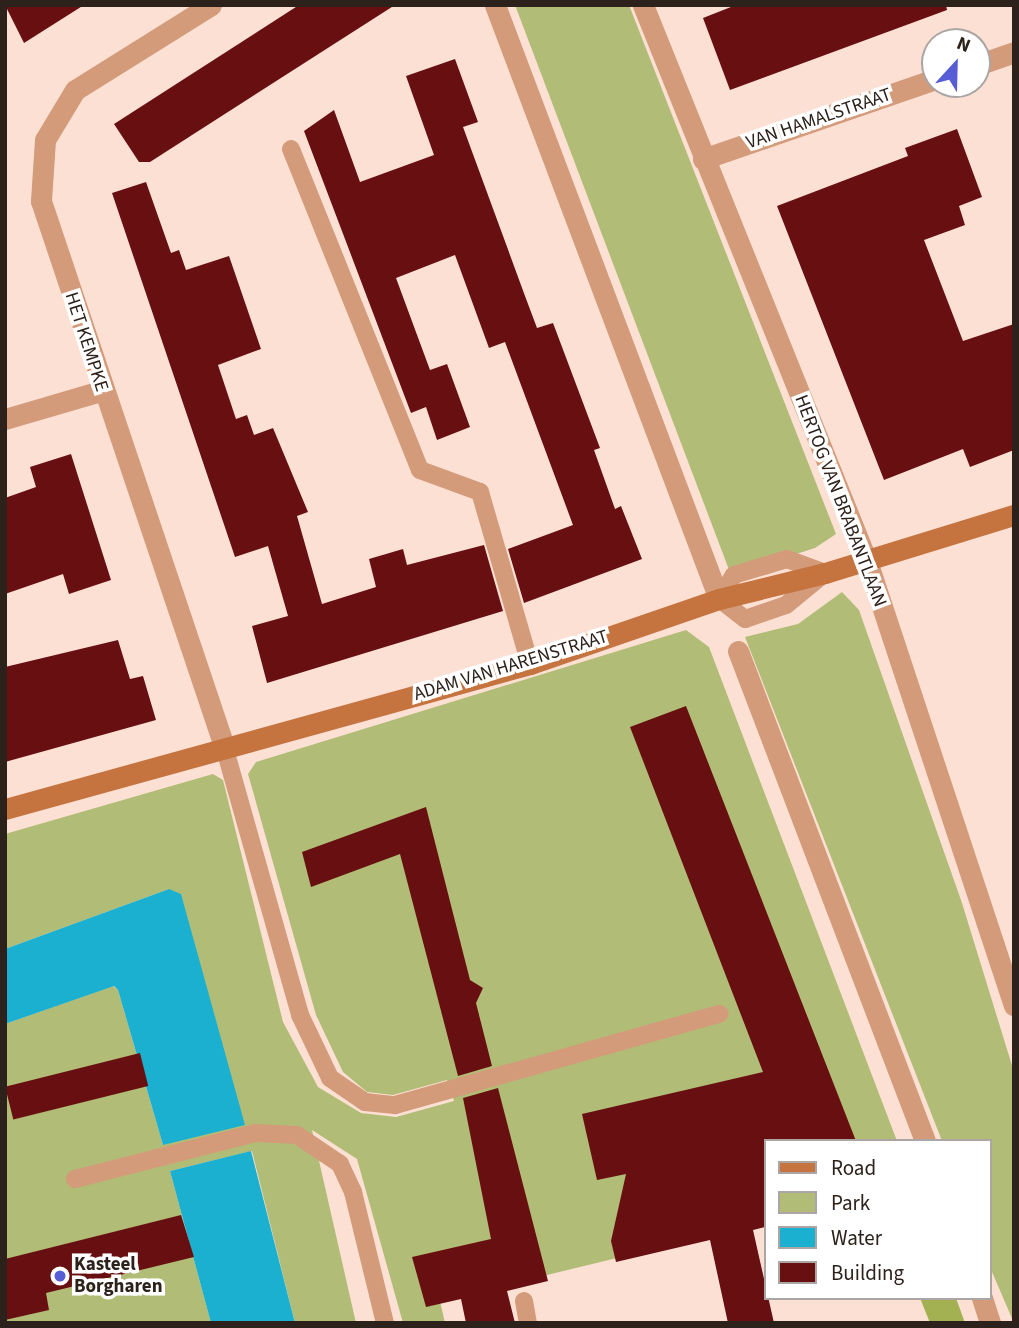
<!DOCTYPE html>
<style>
body{margin:0}
#map{position:relative;width:1019px;height:1328px;overflow:hidden;background:#fde0d4;font-family:"Source Sans 3",sans-serif}
div>[style]{position:absolute}
.green>*{inset:0;background:#b1bd76}
.forest>*{inset:0;background:#a3b153}
.water>*{inset:0;background:#1cb0d0}
.building>*{inset:0;background:#670f11;transform-origin:0 0}
.lane>*{height:18px;margin:-9px;padding:0 9px;transform-origin:9px;border-radius:9px;background:#d39b7a}
.street>*{height:21px;margin:-10.5px;padding:0 10.5px;transform-origin:10.5px;border-radius:10.5px;background:#d39b7a}
.secondary>*{height:21px;margin:-10.5px;padding:0 10.5px;transform-origin:10.5px;border-radius:10.5px;background:#c5733f}
.dots>*{width:19px;height:19px;translate:-50% -50%;box-sizing:border-box;border:4px solid #fff;border-radius:50%}
span{translate:-50% -50%;white-space:nowrap;text-align:center;line-height:1.15;-webkit-text-stroke:7px #fff;paint-order:stroke}
.street-label{font-size:19px;color:#2d211b}
.poi-label{font-size:19px;color:#2d211b;font-weight:700}
.left{translate:0 -50%;text-align:left}
.frame{position:absolute;inset:0;border:7px solid #2d211b;pointer-events:none}
.legend{position:absolute;left:764px;top:1139px;width:228px;height:161px;box-sizing:border-box;background:#fff;border:2px solid #aba6a4;margin:0;padding:9px 12px;list-style:none;font-size:21px;color:#2d211b}
.legend li{display:flex;align-items:center;gap:14px;height:35px}
.legend b{width:35px;border:2px solid #aba6a4}
.north{position:absolute;left:921px;top:28px;width:70px;height:70px;box-sizing:border-box;background:#fff;border:2px solid #aba6a4;border-radius:50%;rotate:22deg;font-size:19px;font-weight:700;line-height:28px;text-align:center;color:#2d211b}
.north::after{content:'';display:block;margin:auto;width:24px;height:32px;background:#575ed5;clip-path:polygon(50% 0,100% 100%,50% 72%,0 100%)}
</style>
<div id="map">
<div class="green">
<div style="clip-path:polygon(515px 5px,629px 5px,836px 534px,815px 548px,731px 575px)"></div>
<div style="clip-path:polygon(842px 592px,859px 610px,962px 903px,1014px 1072px,1014px 1323px,989px 1265px,989px 1141px,942px 1141px,745px 637px,798px 624px)"></div>
<div style="clip-path:polygon(686px 630px,709px 647px,897px 1141px,765px 1141px,765px 1222px,440px 1301px,445px 1323px,403px 1323px,357px 1159px,312px 1130px,356px 1323px,295px 1323px,252px 1151px,170px 1171px,211px 1323px,5px 1323px,5px 1024px,113px 986px,118px 990px,163px 1145px,169px 889px,5px 949px,5px 834px,213px 774px,223px 780px,283px 1022px,318px 1087px,361px 1113px,396px 1117px,454px 1101px,447px 1080px,393px 1095px,367px 1092px,343px 1072px,316px 1015px,248px 774px,256px 762px)"></div>
</div>
<div class="forest">
<div style="clip-path:polygon(920px 1298px,956px 1298px,965px 1323px,930px 1323px)"></div>
</div>
<div class="water">
<div style="clip-path:polygon(169px 889px,181px 894px,245px 1125px,163px 1145px,118px 990px,114px 986px,5px 1024px,5px 949px)"></div>
<div style="clip-path:polygon(251px 1151px,295px 1323px,211px 1323px,170px 1171px)"></div>
</div>
<div class="building">
<div style="clip-path:polygon(5px 5px,84px 5px,24px 43px)"></div>
<div style="clip-path:polygon(299px 5px,395px 5px,150px 162px,139px 162px,114px 124px)"></div>
<div style="clip-path:polygon(736px 5px,946px 5px,947px 10px,730px 90px,703px 18px)"></div>
<div style="clip-path:polygon(455px 59px,478px 122px,463px 127px,525px 296px,537px 328px,553px 323px,600px 448px,594px 450px,615px 509px,621px 506px,642px 559px,524px 603px,508px 549px,573px 525px,505px 342px,489px 348px,455px 255px,396px 278px,430px 370px,447px 364px,470px 427px,437px 440px,426px 407px,411px 413px,304px 131px,334px 110px,360px 182px,434px 155px,406px 76px)"></div>
<div style="clip-path:polygon(957px 129px,982px 197px,959px 206px,965px 225px,924px 240px,963px 341px,1014px 324px,1014px 450px,970px 467px,963px 449px,884px 480px,777px 206px,908px 156px,905px 148px)"></div>
<div style="clip-path:polygon(146px 182px,171px 253px,179px 250px,186px 270px,229px 256px,261px 349px,218px 365px,236px 419px,247px 415px,254px 435px,273px 428px,308px 512px,297px 516px,322px 604px,376px 587px,369px 559px,403px 549px,407px 565px,484px 545px,503px 611px,267px 683px,252px 626px,288px 616px,268px 546px,235px 557px,112px 193px)"></div>
<div style="clip-path:polygon(71px 454px,111px 580px,69px 594px,63px 574px,5px 594px,5px 498px,36px 487px,30px 467px)"></div>
<div style="clip-path:polygon(118px 640px,130px 679px,143px 676px,156px 720px,5px 762px,5px 667px)"></div>
<div style="clip-path:polygon(686px 706px,856px 1141px,765px 1141px,765px 1227px,753px 1230px,774px 1323px,728px 1323px,710px 1240px,616px 1262px,611px 1241px,626px 1174px,597px 1180px,582px 1114px,763px 1072px,630px 727px)"></div>
<div style="clip-path:polygon(426px 807px,470px 980px,483px 988px,476px 1003px,492px 1066px,458px 1076px,400px 854px,311px 887px,302px 852px)"></div>
<div style="left:140px;top:1053px;width:34px;height:139px;rotate:76deg"></div>
<div style="clip-path:polygon(498px 1088px,548px 1281px,507px 1291px,515px 1323px,466px 1323px,461px 1299px,426px 1307px,412px 1257px,491px 1239px,463px 1098px)"></div>
<div style="clip-path:polygon(181px 1215px,194px 1257px,46px 1293px,49px 1310px,5px 1320px,5px 1259px)"></div>
</div>
<div class="lane">
<div style="left:291px;top:149px;width:346px;rotate:68.1deg"></div>
<div style="left:420px;top:470px;width:64px;rotate:20.1deg"></div>
<div style="left:480px;top:492px;width:179px;rotate:73.8deg"></div>
<div style="left:787px;top:559px;width:40px;rotate:20.2deg"></div>
<div style="left:825px;top:573px;width:50px;rotate:140.6deg"></div>
<div style="left:786px;top:605px;width:43px;rotate:161.1deg"></div>
<div style="left:745px;top:619px;width:33px;rotate:-142deg"></div>
<div style="left:719px;top:599px;width:28px;rotate:-58deg"></div>
<div style="left:734px;top:575px;width:55px;rotate:-16.8deg"></div>
<div style="left:224px;top:746px;width:280px;rotate:74.2deg"></div>
<div style="left:300px;top:1015px;width:70px;rotate:64.5deg"></div>
<div style="left:330px;top:1078px;width:42px;rotate:34.4deg"></div>
<div style="left:365px;top:1102px;width:30px;rotate:6deg"></div>
<div style="left:395px;top:1105px;width:337px;rotate:-15.7deg"></div>
<div style="left:75px;top:1179px;width:186px;rotate:-14.3deg"></div>
<div style="left:255px;top:1133px;width:42px;rotate:2.7deg"></div>
<div style="left:297px;top:1135px;width:52px;rotate:34deg"></div>
<div style="left:340px;top:1164px;width:31px;rotate:65deg"></div>
<div style="left:353px;top:1192px;width:135px;rotate:76.3deg"></div>
<div style="left:524px;top:1301px;width:22px;rotate:80deg"></div>
</div>
<div class="street">
<div style="left:211px;top:5px;width:160px;rotate:148deg"></div>
<div style="left:75px;top:90px;width:58px;rotate:121deg"></div>
<div style="left:45px;top:140px;width:61px;rotate:93.8deg"></div>
<div style="left:41px;top:201px;width:575px;rotate:71.44deg"></div>
<div style="left:495px;top:5px;width:635px;rotate:69.34deg"></div>
<div style="left:643px;top:5px;width:599px;rotate:68.06deg"></div>
<div style="left:867px;top:561px;width:468px;rotate:71.7deg"></div>
<div style="left:977px;top:65px;width:39px;rotate:-19deg"></div>
<div style="left:703px;top:159px;width:245px;rotate:-19deg"></div>
<div style="left:5px;top:419px;width:100px;rotate:-16.3deg"></div>
<div style="left:738px;top:651px;width:524px;rotate:69.11deg"></div>
<div style="left:982px;top:1298px;width:26px;rotate:72deg"></div>
</div>
<div class="secondary">
<div style="left:5px;top:809px;width:545px;rotate:-15.44deg"></div>
<div style="left:530px;top:664px;width:200px;rotate:-19deg"></div>
<div style="left:719px;top:599px;width:109px;rotate:-13.8deg"></div>
<div style="left:825px;top:573px;width:198px;rotate:-17.1deg"></div>
</div>
<div class="dots">
<div style="left:60px;top:1276px;background:#575ed5"></div>
</div>
<div class="street-label">
<span style="left:819px;top:119px;rotate:-19deg">VAN HAMALSTRAAT</span>
<span style="left:86px;top:342px;rotate:72deg">HET KEMPKE</span>
<span style="left:840px;top:501px;rotate:69deg">HERTOG VAN BRABANTLAAN</span>
<span style="left:511px;top:666px;rotate:-17deg">ADAM VAN HARENSTRAAT</span>
</div>
<div class="poi-label">
<span class="left" style="left:74px;top:1276px">Kasteel<br>Borgharen</span>
</div>
<div class="frame"></div>
<ul class="legend">
<li><b style="height:9px;background:#c5733f"></b>Road</li>
<li><b style="height:19px;background:#b1bd76"></b>Park</li>
<li><b style="height:19px;background:#1cb0d0"></b>Water</li>
<li><b style="height:19px;background:#670f11"></b>Building</li>
</ul>
<div class="north">N</div>
</div>
